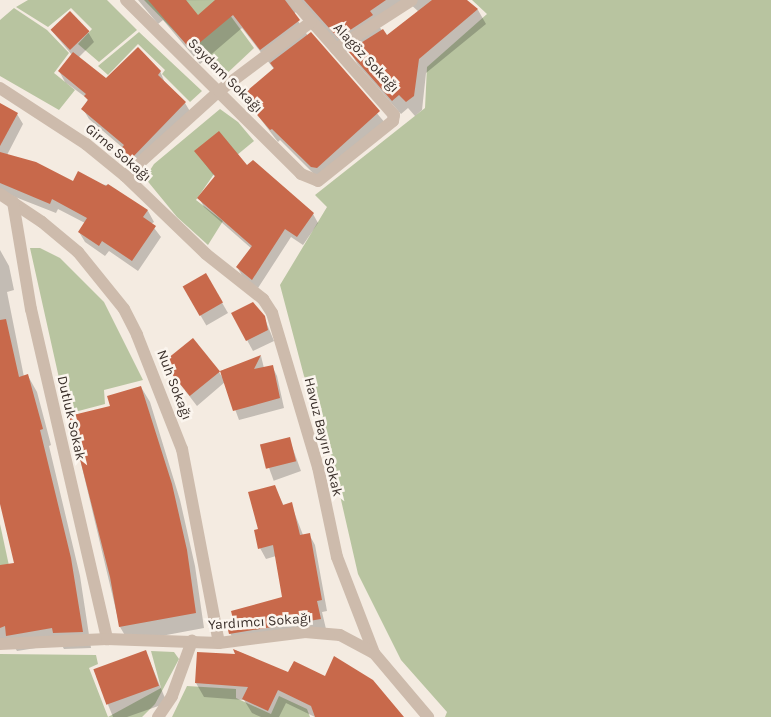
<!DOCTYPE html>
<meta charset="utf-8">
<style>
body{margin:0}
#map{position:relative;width:771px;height:717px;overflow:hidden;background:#f4ebe1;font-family:Karla,sans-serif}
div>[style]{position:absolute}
.green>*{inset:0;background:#b8c4a0}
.shadow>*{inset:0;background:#0003;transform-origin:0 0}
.building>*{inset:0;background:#c8694b;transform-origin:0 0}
.minor>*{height:12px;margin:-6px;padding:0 6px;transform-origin:6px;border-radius:6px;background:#cdbbac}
span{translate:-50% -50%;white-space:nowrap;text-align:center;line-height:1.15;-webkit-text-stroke:5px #fbf5ee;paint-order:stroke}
.street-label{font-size:14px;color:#3b302b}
</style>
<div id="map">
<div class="green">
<div style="clip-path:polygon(28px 0,107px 0,137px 30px,99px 62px,78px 44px,92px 29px,71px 8px,48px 27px,16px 7px)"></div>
<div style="clip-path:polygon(144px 0,219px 0,254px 48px,221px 79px)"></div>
<div style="clip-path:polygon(472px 0,771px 0,771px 717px,445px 717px,447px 712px,401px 660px,358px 574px,322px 417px,304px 376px,280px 285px,327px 207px,315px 195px,425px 108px,427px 67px,487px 14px)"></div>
<div style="clip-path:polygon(14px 8px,47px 30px,69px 53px,54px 73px,75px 90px,59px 110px,0 76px,0 20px)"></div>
<div style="clip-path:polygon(139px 32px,202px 91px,190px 102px,162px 74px,165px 70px,138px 44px,108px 75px,98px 66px)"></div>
<div style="clip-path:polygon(220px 109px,238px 122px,254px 141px,214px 174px,196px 200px,223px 221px,208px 245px,177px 217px,145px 178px,154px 164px)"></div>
<div style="clip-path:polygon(30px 248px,40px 248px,60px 258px,104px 302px,143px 380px,104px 390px,105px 404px,67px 414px)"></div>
<div style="clip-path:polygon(0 524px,11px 575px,0 578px)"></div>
<div style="clip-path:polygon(151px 651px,174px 652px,179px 659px,155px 704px,142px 717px,0 717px,0 654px,96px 655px,98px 664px,89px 668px,108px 717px,161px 688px)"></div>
<div style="clip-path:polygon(187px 686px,236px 689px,236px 698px,271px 714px,279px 696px,307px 709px,310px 717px,172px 717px)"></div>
</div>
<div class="shadow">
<div style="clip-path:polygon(evenodd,138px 0,182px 0,198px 17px,217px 0,465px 0,478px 10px,486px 24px,426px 73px,422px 110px,415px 116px,408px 108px,401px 114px,358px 65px,349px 50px,346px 52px,299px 6px,294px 15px,308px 36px,310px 34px,386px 124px,319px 179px,280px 140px,278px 142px,243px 96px,274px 69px,242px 28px,200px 64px,163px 20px,158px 24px,138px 0,408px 2px,419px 12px,387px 37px,378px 25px,408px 2px)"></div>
<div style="clip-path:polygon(52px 31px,88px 32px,94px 42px,78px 58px,107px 80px,160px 71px,165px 83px,185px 103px,191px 113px,135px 171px,120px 151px,123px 148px,89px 119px,83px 109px,88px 99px,65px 82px,59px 71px,72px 55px)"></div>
<div style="clip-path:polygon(0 105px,17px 114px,23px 124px,7px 155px,73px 183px,108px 185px,148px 211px,154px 222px,151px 224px,161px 237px,138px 271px,109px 251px,105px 256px,85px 242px,79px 232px,85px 223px,58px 209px,56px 213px,0 191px)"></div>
<div style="clip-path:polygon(196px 152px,247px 167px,313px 214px,318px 223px,303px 245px,291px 237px,258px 288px,243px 277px,237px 267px,252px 249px,204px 207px,199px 198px,215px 177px)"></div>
<div style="clip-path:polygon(0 250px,9px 266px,14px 290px,7px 292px,24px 377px,28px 376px,37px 392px,51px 445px,49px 446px,80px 576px,91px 648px,64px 649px,61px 644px,17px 651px,12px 643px,0 646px,0 580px,19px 577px,0 499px)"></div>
<div style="left:206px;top:275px;width:44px;height:25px;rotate:60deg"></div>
<div style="clip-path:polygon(264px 317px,274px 341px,253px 351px,247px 340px)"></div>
<div style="clip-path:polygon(261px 356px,264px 368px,272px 366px,277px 376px,284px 408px,239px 420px,225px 382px,197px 406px,164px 363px,219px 372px,222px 377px,221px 371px)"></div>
<div style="clip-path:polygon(141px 387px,150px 402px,180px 500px,195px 566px,204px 628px,129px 642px,120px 627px,70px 417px,111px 407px)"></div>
<div style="left:289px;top:438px;width:35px;height:29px;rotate:70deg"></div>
<div style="clip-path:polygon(274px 486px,284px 506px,291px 504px,303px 535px,309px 534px,315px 545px,327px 611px,322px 612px,326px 629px,236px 644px,230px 633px,283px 598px,276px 556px,266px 559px,260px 548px,260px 530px)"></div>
<div style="clip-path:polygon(235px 650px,289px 674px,403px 717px,315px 717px,286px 703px,279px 717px,261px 717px,252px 713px,244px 700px,204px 697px,196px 683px,236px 655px)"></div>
<div style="clip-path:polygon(146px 652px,167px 703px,127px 717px,113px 717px,94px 670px)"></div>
</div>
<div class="building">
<div style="clip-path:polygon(148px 0,186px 0,198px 15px,215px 0,285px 0,300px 20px,260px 50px,233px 15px,191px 50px)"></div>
<div style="clip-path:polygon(304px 0,386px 0,370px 11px,373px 15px,338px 38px)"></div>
<div style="clip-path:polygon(432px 0,467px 0,478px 9px,419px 59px,414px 96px,406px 102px,399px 95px,392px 101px,348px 51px,383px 29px,387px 35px)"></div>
<div style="left:70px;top:11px;width:28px;height:27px;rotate:46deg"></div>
<div style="clip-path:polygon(311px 32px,380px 111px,317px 168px,311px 167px,272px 129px,270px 130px,241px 96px,274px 68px,270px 63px)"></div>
<div style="clip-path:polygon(138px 47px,161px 71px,158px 75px,186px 102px,129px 161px,119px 151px,124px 145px,81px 109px,88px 100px,84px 96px,86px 94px,58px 71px,73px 52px,106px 78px)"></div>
<div style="clip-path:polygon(0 103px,18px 113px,0 146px)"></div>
<div style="clip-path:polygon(219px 131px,247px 165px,253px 160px,314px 213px,297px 237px,285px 229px,252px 280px,236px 267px,252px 246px,197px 198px,215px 176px,194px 151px)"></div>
<div style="clip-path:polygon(0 152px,36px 162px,73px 181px,78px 171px,106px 186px,108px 184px,148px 210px,143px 217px,156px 226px,132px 261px,102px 241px,99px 246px,78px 232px,87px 218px,52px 199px,50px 204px,0 183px)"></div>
<div style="left:206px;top:273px;width:34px;height:27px;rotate:60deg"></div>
<div style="clip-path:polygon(253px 302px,265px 316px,268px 330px,246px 341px,231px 313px)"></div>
<div style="clip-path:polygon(6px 319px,19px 377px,28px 374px,43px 429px,40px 430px,71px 558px,83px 632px,53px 633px,52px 628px,6px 636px,5px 626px,0 628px,0 565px,14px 563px,0 504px,0 320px)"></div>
<div style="left:193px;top:338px;width:43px;height:39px;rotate:51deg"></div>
<div style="clip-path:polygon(261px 355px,254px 369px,273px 365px,280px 398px,233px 411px,220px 371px)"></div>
<div style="clip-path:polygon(141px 386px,172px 484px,187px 550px,196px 613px,119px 627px,110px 577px,69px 416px,110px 406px,107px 396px)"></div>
<div style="left:290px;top:437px;width:25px;height:31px;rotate:76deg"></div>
<div style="clip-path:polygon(275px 485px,283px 505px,292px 502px,300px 535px,310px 533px,322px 600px,317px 601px,321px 619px,229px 634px,226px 622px,233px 619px,231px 611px,282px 597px,273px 545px,258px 549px,254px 530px,258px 529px,248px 492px)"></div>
<div style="clip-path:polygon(233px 649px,288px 672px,294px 661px,325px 676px,334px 656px,373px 680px,404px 717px,315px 717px,311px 706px,278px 690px,268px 711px,242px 699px,248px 687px,195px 683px,197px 652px,235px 654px)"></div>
<div style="left:146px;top:650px;width:38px;height:56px;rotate:70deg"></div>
</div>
<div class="minor">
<div style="left:126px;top:0;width:247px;rotate:44.8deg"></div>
<div style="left:301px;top:174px;width:18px;rotate:22deg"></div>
<div style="left:318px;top:181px;width:96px;rotate:-38.7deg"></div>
<div style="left:393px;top:121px;width:6px;rotate:-81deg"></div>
<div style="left:394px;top:115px;width:153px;rotate:-131.3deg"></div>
<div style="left:336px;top:49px;width:90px;rotate:-32.8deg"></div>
<div style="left:0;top:88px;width:103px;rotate:33.1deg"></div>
<div style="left:86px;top:144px;width:50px;rotate:39.4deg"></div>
<div style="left:125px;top:176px;width:112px;rotate:43.9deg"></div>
<div style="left:206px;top:254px;width:73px;rotate:38.3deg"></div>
<div style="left:263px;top:299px;width:17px;rotate:57deg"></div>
<div style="left:272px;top:313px;width:161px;rotate:73.4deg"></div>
<div style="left:318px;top:467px;width:92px;rotate:78.1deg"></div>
<div style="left:337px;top:557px;width:103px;rotate:68.9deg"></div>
<div style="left:125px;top:176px;width:127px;rotate:-42.1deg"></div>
<div style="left:219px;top:91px;width:115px;rotate:-36.9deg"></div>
<div style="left:0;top:194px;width:50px;rotate:33.7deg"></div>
<div style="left:42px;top:222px;width:47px;rotate:39.8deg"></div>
<div style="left:78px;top:252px;width:73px;rotate:51.1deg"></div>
<div style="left:124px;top:309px;width:29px;rotate:63deg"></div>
<div style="left:137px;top:335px;width:123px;rotate:68.5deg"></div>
<div style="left:182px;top:449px;width:197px;rotate:79.2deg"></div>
<div style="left:13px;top:202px;width:109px;rotate:80.5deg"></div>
<div style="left:31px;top:309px;width:339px;rotate:77deg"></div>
<div style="left:0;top:644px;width:107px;rotate:-2.7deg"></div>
<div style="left:107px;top:639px;width:112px;rotate:2deg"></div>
<div style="left:219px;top:643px;width:87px;rotate:-7.3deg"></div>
<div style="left:305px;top:632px;width:35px;rotate:5deg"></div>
<div style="left:340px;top:635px;width:38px;rotate:28deg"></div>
<div style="left:374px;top:653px;width:84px;rotate:49.8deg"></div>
<div style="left:158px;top:717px;width:25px;rotate:-56deg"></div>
<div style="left:172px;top:696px;width:59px;rotate:-70deg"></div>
</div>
<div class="street-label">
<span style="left:366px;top:58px;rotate:47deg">Alagöz Sokağı</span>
<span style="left:225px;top:76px;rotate:45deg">Saydam Sokağı</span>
<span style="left:118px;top:153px;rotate:40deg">Girne Sokağı</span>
<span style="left:174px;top:385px;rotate:69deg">Nuh Sokağı</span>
<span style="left:71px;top:418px;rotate:77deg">Dutluk Sokak</span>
<span style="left:323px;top:437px;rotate:76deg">Havuz Bayırı Sokak</span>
<span style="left:260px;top:622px;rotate:-4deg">Yardımcı Sokağı</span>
</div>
</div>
